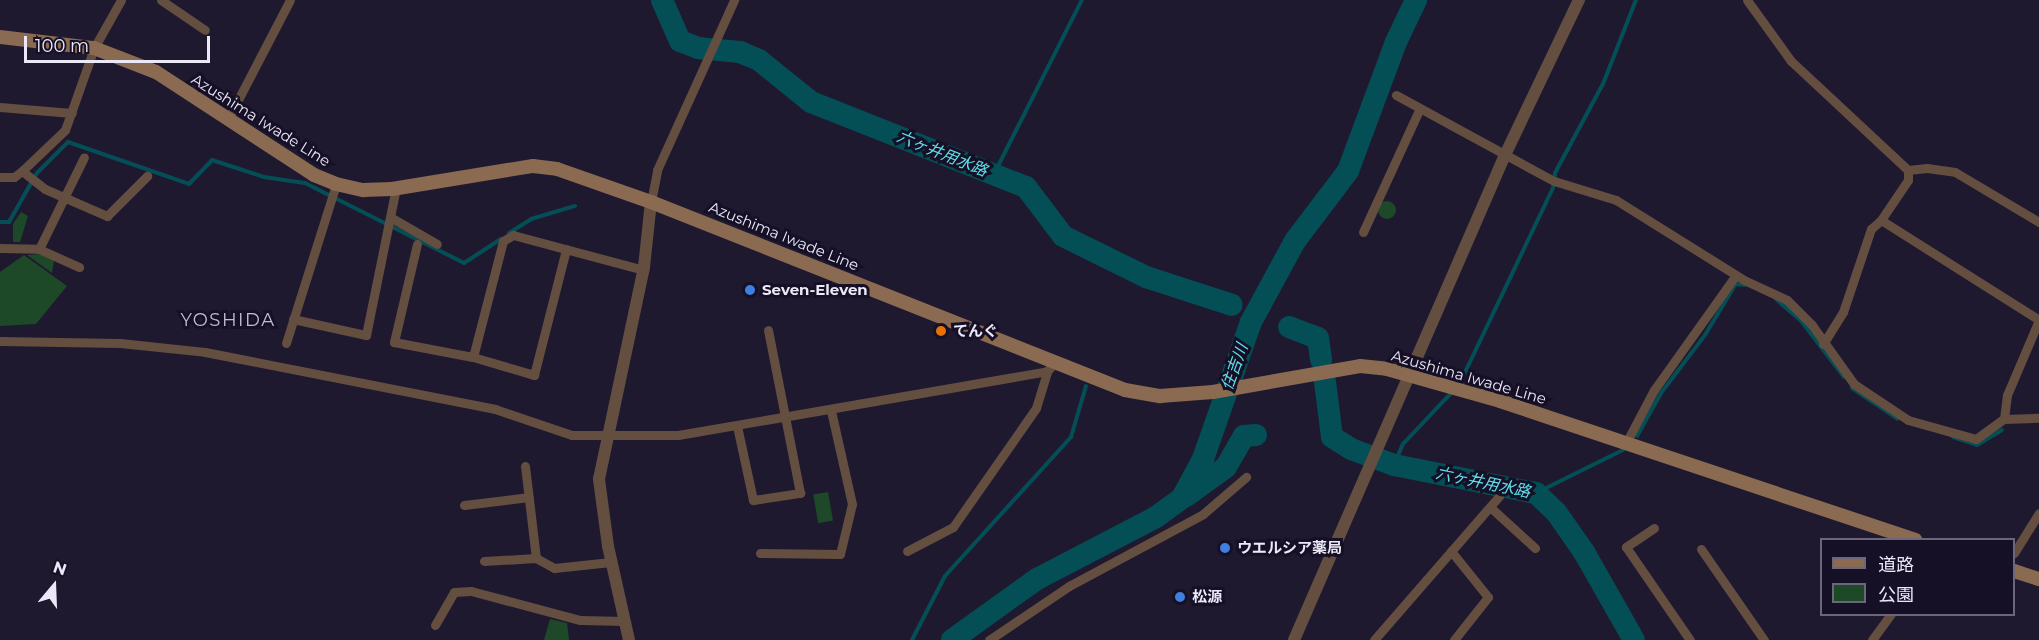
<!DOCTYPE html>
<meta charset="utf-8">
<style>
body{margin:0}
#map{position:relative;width:2039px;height:640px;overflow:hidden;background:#1f1930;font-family:Montserrat,"Noto Sans JP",sans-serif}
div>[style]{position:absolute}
.green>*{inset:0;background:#1d4929;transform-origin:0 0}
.round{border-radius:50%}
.stream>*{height:4px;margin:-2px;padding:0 2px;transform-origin:2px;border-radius:2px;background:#044f56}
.river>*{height:22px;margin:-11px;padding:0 11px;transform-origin:11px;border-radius:11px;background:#044f56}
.minor>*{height:9px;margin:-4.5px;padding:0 4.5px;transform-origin:4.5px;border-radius:4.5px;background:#634e3f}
.tertiary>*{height:12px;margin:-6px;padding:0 6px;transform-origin:6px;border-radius:6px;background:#634e3f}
.secondary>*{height:14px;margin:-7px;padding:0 7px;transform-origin:7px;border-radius:7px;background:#8a6a51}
.dots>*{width:16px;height:16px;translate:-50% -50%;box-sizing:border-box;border:3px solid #161026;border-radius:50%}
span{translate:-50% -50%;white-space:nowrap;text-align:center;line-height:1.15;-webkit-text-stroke:6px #161026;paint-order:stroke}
.street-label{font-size:15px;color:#ebe8f8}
.poi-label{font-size:15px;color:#ebe8f8;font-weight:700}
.left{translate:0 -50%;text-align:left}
.water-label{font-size:16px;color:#60deea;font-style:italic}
.quarter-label{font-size:18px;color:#c2bbda;letter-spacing:1.5px}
.legend{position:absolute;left:1820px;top:538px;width:195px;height:78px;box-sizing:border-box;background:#161026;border:2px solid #6b667a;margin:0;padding:8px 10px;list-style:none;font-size:18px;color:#ebe8f8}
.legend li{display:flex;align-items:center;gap:12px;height:30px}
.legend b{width:30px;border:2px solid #6b667a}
.north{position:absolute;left:24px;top:556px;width:60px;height:60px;-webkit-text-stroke:4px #161026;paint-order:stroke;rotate:19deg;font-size:16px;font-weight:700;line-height:24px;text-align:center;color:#ebe8f8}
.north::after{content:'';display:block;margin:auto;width:21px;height:27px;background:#ebe8f8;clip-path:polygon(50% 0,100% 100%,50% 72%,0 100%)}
.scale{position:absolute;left:24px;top:36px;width:186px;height:27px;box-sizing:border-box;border:3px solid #ebe8f8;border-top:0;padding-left:8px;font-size:18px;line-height:21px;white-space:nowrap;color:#ebe8f8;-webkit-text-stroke:4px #161026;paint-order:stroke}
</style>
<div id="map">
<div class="green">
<div class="round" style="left:1378px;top:201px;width:18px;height:18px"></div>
<div style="clip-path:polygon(21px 212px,28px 216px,20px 242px,13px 242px,13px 224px)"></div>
<div style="clip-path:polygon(40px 254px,54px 260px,52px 273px,27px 255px)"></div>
<div style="clip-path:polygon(24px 255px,67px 286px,36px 324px,0 326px,0 272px)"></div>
<div style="left:828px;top:492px;width:29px;height:15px;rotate:80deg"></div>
<div style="clip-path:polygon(550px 619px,567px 623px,569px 640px,544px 640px)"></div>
</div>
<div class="stream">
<div style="left:994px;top:174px;width:195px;rotate:-63.2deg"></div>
<div style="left:0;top:222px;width:9px"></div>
<div style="left:9px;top:222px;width:56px;rotate:-60.3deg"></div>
<div style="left:37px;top:173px;width:44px;rotate:-45deg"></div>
<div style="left:68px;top:142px;width:128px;rotate:19.1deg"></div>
<div style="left:189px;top:184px;width:33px;rotate:-46deg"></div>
<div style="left:212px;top:160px;width:55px;rotate:18.1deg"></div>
<div style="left:264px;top:177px;width:41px;rotate:8.3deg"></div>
<div style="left:305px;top:183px;width:178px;rotate:26.7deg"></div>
<div style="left:464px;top:263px;width:44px;rotate:-33deg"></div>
<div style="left:509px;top:233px;width:26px;rotate:-32deg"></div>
<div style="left:531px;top:219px;width:46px;rotate:-16.5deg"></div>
<div style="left:1776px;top:299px;width:35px;rotate:41deg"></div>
<div style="left:1802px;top:322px;width:69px;rotate:52.6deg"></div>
<div style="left:1459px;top:385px;width:218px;rotate:-64.5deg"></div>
<div style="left:1553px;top:188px;width:15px;rotate:-82deg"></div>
<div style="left:1555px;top:173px;width:101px;rotate:-61.7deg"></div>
<div style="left:1603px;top:84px;width:90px;rotate:-68.6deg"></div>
<div style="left:1852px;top:388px;width:55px;rotate:34deg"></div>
<div style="left:1637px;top:436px;width:49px;rotate:-60.8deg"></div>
<div style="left:1661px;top:393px;width:73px;rotate:-52.8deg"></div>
<div style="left:1705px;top:335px;width:52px;rotate:-59deg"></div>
<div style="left:1732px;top:290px;width:7px;rotate:-56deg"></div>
<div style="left:1736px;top:284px;width:9px;rotate:6deg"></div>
<div style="left:1953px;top:437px;width:25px;rotate:18deg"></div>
<div style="left:1977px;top:445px;width:29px;rotate:-31deg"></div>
<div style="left:1394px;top:465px;width:23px;rotate:-67deg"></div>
<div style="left:1403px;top:444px;width:74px;rotate:-46.6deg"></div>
<div style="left:1536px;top:493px;width:97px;rotate:-26.3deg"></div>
<div style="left:912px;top:640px;width:72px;rotate:-62.7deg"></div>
<div style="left:945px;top:576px;width:188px;rotate:-47.8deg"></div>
<div style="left:1071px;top:437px;width:53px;rotate:-73.6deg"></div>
</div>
<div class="river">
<div style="left:662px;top:0;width:45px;rotate:66.3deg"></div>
<div style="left:680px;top:41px;width:19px;rotate:21deg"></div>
<div style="left:698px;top:48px;width:42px;rotate:5.4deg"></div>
<div style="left:740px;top:52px;width:21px;rotate:23deg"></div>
<div style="left:759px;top:60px;width:67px;rotate:38.9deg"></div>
<div style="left:811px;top:102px;width:231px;rotate:21.6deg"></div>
<div style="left:1026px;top:187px;width:61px;rotate:52.9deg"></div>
<div style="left:1063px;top:236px;width:93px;rotate:26.3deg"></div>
<div style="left:1146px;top:277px;width:90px;rotate:18deg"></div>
<div style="left:1289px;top:327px;width:31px;rotate:21deg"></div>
<div style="left:1318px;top:338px;width:22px;rotate:82deg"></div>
<div style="left:1325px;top:382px;width:55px;rotate:82.7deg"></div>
<div style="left:1332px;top:437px;width:22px;rotate:32deg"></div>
<div style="left:1351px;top:449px;width:46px;rotate:20.4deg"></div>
<div style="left:1394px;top:465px;width:145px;rotate:11.2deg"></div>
<div style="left:1536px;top:493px;width:28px;rotate:44deg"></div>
<div style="left:1556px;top:512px;width:49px;rotate:55deg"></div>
<div style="left:1584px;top:552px;width:101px;rotate:60.4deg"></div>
<div style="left:1186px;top:496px;width:49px;rotate:-35.9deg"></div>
<div style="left:1226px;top:467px;width:36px;rotate:-60deg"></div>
<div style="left:1244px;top:436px;width:12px;rotate:-5deg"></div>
<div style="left:952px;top:640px;width:105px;rotate:-35.7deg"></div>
<div style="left:1037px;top:579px;width:134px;rotate:-27.5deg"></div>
<div style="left:1156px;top:517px;width:32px;rotate:-36deg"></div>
<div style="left:1182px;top:498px;width:44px;rotate:-61.7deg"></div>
<div style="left:1203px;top:459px;width:145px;rotate:-70.7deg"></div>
<div style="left:1251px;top:322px;width:92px;rotate:-61.5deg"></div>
<div style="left:1295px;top:241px;width:88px;rotate:-52.9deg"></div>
<div style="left:1348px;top:171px;width:138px;rotate:-69.6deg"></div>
<div style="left:1396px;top:42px;width:47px;rotate:-64.5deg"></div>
</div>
<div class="minor">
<div style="left:161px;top:0;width:53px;rotate:34.3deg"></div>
<div style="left:1747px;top:0;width:75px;rotate:54.2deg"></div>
<div style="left:1791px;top:61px;width:160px;rotate:43deg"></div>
<div style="left:1908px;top:170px;width:10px;rotate:90deg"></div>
<div style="left:1908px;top:180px;width:48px;rotate:124deg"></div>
<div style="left:1881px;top:220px;width:187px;rotate:32.3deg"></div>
<div style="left:1396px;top:95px;width:180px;rotate:28.6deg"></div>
<div style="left:1554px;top:181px;width:65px;rotate:17deg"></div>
<div style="left:1616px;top:200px;width:151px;rotate:32deg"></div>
<div style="left:1744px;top:280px;width:47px;rotate:24.9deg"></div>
<div style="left:1787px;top:300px;width:35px;rotate:45deg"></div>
<div style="left:1812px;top:325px;width:72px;rotate:54.6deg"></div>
<div style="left:1854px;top:384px;width:65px;rotate:33.7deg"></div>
<div style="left:1908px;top:420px;width:71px;rotate:15.6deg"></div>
<div style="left:1976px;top:439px;width:34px;rotate:-36deg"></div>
<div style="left:2004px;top:419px;width:35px;rotate:-2deg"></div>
<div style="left:0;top:107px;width:72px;rotate:4.8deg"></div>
<div style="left:228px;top:119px;width:134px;rotate:-62.5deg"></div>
<div style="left:1908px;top:170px;width:19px;rotate:-6deg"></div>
<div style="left:1927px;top:168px;width:28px;rotate:8deg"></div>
<div style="left:1955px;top:172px;width:98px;rotate:30.8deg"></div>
<div style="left:22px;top:171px;width:29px;rotate:38deg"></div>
<div style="left:45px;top:189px;width:68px;rotate:23.5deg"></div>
<div style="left:107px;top:216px;width:57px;rotate:-45deg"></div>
<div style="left:0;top:177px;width:14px"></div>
<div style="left:14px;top:177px;width:10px;rotate:-37deg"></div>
<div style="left:22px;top:171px;width:59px;rotate:-43.6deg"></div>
<div style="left:65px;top:130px;width:87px;rotate:-70.5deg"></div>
<div style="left:94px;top:48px;width:55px;rotate:-60.6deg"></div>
<div style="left:651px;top:202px;width:33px;rotate:-79deg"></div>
<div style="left:657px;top:170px;width:187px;rotate:-65.6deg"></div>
<div style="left:390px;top:217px;width:54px;rotate:29.9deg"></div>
<div style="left:1363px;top:232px;width:136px;rotate:-65.3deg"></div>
<div style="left:417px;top:244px;width:101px;rotate:103.2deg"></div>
<div style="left:394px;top:342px;width:80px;rotate:10.8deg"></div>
<div style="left:473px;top:357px;width:64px;rotate:16.4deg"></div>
<div style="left:534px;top:375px;width:130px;rotate:-75.7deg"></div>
<div style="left:0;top:248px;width:39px;rotate:1deg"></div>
<div style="left:39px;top:249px;width:102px;rotate:-63.9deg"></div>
<div style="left:39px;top:249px;width:44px;rotate:24.2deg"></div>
<div style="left:293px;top:319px;width:75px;rotate:12.4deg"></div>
<div style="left:366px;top:335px;width:150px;rotate:-78.5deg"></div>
<div style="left:0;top:341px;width:120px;rotate:1deg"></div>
<div style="left:120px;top:343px;width:85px;rotate:6deg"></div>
<div style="left:205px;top:352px;width:296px;rotate:11.1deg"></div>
<div style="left:495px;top:409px;width:81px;rotate:18.7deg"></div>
<div style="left:572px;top:435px;width:106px"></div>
<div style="left:678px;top:435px;width:375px;rotate:-9.8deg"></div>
<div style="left:1047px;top:371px;width:10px;rotate:-45deg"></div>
<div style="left:286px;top:343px;width:167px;rotate:-72.5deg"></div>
<div style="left:1823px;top:344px;width:38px;rotate:-58deg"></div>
<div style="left:1843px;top:312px;width:88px;rotate:-71.4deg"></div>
<div style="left:1871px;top:229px;width:13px;rotate:-42deg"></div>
<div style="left:473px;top:357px;width:120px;rotate:-75.5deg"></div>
<div style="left:503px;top:241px;width:12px;rotate:-31deg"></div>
<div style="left:513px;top:235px;width:136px;rotate:15deg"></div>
<div style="left:2004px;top:419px;width:24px;rotate:-83deg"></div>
<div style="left:2007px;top:395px;width:82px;rotate:-66.9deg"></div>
<div style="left:737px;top:426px;width:76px;rotate:77.8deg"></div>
<div style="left:753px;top:500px;width:48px;rotate:-8.5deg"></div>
<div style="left:800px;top:493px;width:166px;rotate:-101.1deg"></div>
<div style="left:1626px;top:443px;width:60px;rotate:-62.2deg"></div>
<div style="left:1654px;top:390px;width:141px;rotate:-54.5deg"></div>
<div style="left:525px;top:466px;width:93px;rotate:83.2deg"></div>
<div style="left:536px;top:558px;width:21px;rotate:29deg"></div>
<div style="left:554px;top:568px;width:57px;rotate:-6deg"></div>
<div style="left:464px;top:505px;width:65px;rotate:-7deg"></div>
<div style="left:1490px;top:507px;width:61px;rotate:42.3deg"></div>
<div style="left:1654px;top:528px;width:34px;rotate:146deg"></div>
<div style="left:1626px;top:547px;width:113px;rotate:55.5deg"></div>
<div style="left:1701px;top:549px;width:111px;rotate:55.3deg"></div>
<div style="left:907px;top:551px;width:52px;rotate:-27.6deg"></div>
<div style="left:953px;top:527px;width:145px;rotate:-55.1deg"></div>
<div style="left:1036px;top:408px;width:39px;rotate:-73deg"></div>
<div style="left:1451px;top:551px;width:59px;rotate:51.2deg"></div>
<div style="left:1488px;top:597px;width:55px;rotate:128.3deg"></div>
<div style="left:760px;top:553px;width:80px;rotate:0.7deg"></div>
<div style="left:840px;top:554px;width:51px;rotate:-76.5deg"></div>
<div style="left:852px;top:504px;width:95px;rotate:-102.7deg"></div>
<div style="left:2014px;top:553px;width:47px;rotate:-58deg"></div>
<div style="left:484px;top:561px;width:52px;rotate:-3.3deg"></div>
<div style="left:435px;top:625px;width:38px;rotate:-60deg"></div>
<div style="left:454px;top:592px;width:17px;rotate:-3deg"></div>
<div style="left:471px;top:591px;width:113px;rotate:14.9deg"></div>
<div style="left:580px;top:620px;width:45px;rotate:1.3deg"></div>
<div style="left:989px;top:640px;width:97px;rotate:-34deg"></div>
<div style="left:1069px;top:586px;width:152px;rotate:-28.2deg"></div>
<div style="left:1203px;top:514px;width:57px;rotate:-40.7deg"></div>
<div style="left:1374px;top:640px;width:191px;rotate:-49deg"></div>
<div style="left:1872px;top:640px;width:32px;rotate:-54deg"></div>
</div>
<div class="tertiary">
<div style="left:629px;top:640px;width:96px;rotate:-102.6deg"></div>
<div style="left:608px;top:546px;width:68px;rotate:-97.7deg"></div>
<div style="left:599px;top:479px;width:217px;rotate:-78deg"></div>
<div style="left:644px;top:267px;width:65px;rotate:-83.9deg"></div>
<div style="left:1294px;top:640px;width:529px;rotate:-66.49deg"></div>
<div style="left:1505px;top:155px;width:172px;rotate:-64.5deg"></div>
</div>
<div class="secondary">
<div style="left:0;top:37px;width:95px;rotate:6.7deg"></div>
<div style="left:94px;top:48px;width:66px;rotate:21.2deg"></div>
<div style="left:156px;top:72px;width:189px;rotate:33.1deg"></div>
<div style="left:314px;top:175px;width:24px;rotate:22deg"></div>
<div style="left:336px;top:184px;width:28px;rotate:13deg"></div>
<div style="left:363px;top:190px;width:29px;rotate:-2deg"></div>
<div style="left:392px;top:189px;width:143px;rotate:-9.3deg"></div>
<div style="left:533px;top:166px;width:24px;rotate:7deg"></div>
<div style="left:557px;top:169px;width:100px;rotate:19.3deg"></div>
<div style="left:651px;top:202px;width:510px;rotate:21.63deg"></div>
<div style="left:1125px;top:390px;width:36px;rotate:10deg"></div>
<div style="left:1160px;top:396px;width:53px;rotate:-4.3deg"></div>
<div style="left:1213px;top:392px;width:149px;rotate:-10deg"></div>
<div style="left:1360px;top:366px;width:27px;rotate:6deg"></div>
<div style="left:1387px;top:369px;width:117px;rotate:15.8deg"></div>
<div style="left:1500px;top:401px;width:438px;rotate:18.5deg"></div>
<div style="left:2014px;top:571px;width:26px;rotate:18deg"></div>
</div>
<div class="dots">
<div style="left:750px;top:290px;background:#3f7fe0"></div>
<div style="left:941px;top:331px;background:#e8710a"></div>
<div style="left:1225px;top:548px;background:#3f7fe0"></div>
<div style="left:1180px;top:597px;background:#3f7fe0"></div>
</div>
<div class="street-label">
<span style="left:261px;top:120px;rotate:32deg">Azushima Iwade Line</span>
<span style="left:784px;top:236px;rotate:22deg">Azushima Iwade Line</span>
<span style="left:1469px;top:377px;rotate:16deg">Azushima Iwade Line</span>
</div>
<div class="poi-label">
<span class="left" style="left:762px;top:290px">Seven-Eleven</span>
<span class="left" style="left:953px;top:331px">てんぐ</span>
<span class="left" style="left:1237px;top:548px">ウエルシア薬局</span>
<span class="left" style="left:1192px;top:597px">松源</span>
</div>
<div class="water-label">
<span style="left:942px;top:154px;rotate:22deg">六ヶ井用水路</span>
<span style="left:1235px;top:367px;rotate:-70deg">住吉川</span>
<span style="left:1483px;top:483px;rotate:12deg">六ヶ井用水路</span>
</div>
<div class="quarter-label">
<span style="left:228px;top:320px">YOSHIDA</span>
</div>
<ul class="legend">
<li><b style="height:8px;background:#8a6a51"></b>道路</li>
<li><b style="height:16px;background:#1d4929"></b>公園</li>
</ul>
<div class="north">N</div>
<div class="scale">100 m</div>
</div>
